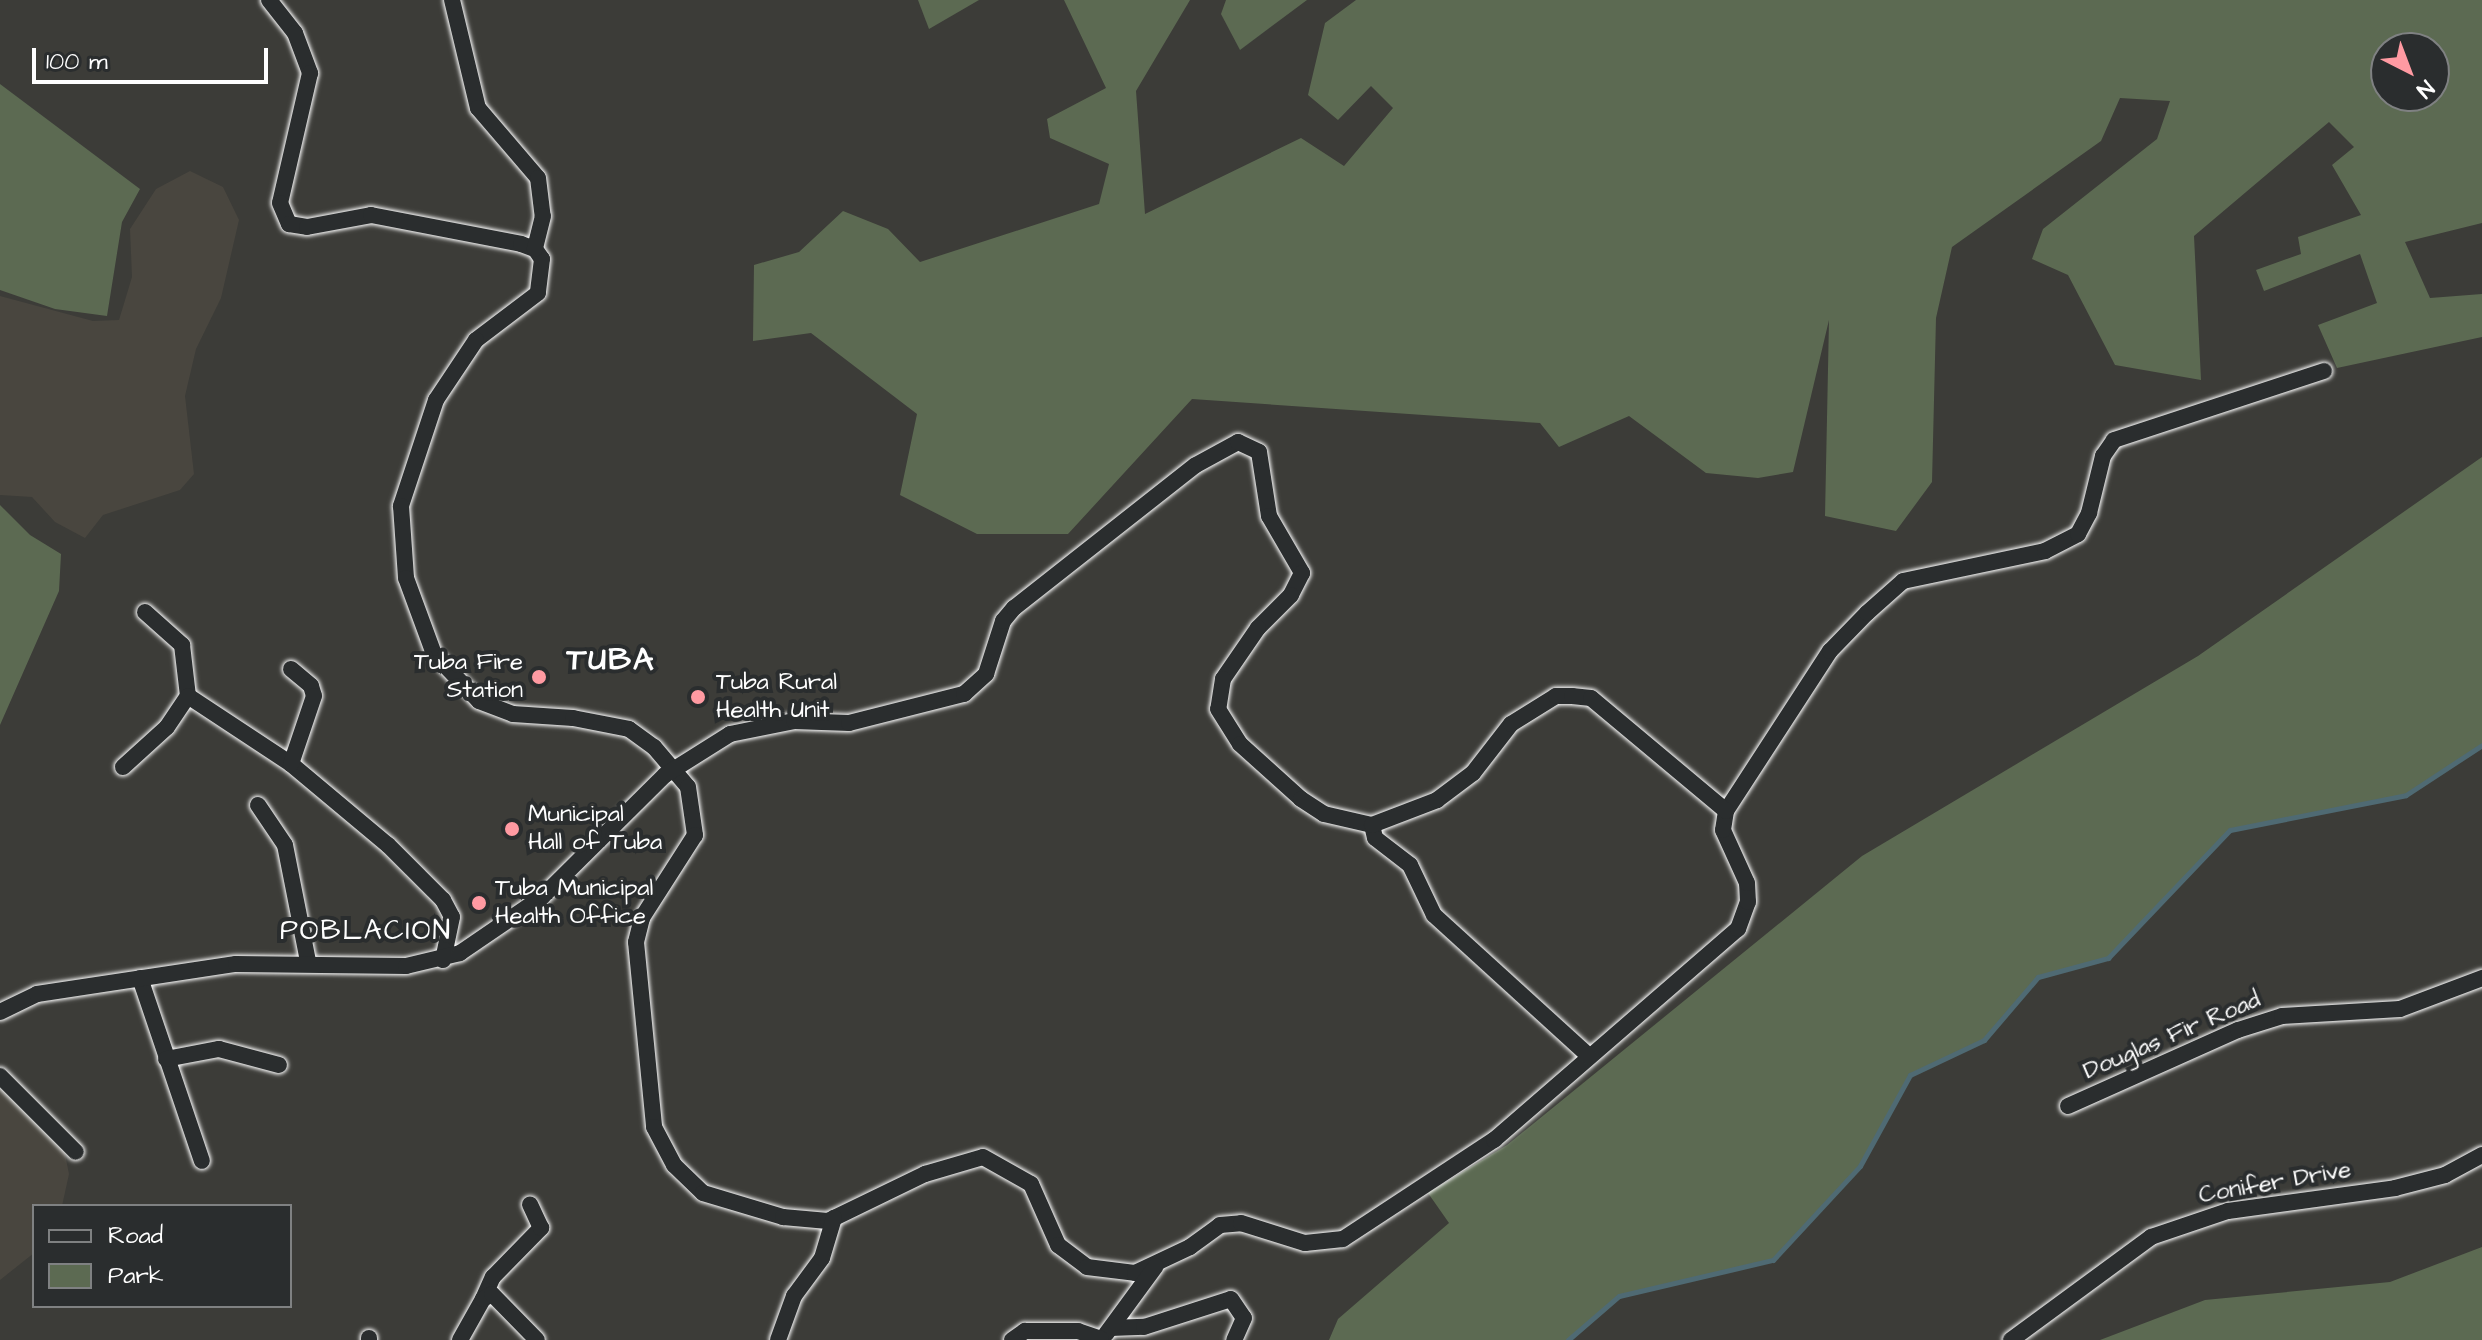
<!DOCTYPE html>
<style>
body{margin:0}
#map{position:relative;width:2482px;height:1340px;overflow:hidden;background:#3c3c38;font-family:"Architects Daughter",sans-serif}
div>[style]{position:absolute}
.built>*{inset:0;background:#49463f}
.green>*{inset:0;background:#5c6a52}
.stream>*{height:5px;margin:-2.5px;padding:0 2.5px;transform-origin:2.5px;border-radius:2.5px;background:#4f6a73}
.roads{filter:drop-shadow(0 0 2px #fff) drop-shadow(0 0 2px #fff)}
.minor>*{height:16px;margin:-8px;padding:0 8px;transform-origin:8px;border-radius:8px;background:#2a2d2e}
.dots>*{width:22px;height:22px;translate:-50% -50%;box-sizing:border-box;border:4px solid #2a2d2e;border-radius:50%}
span{translate:-50% -50%;white-space:nowrap;text-align:center;line-height:1.15;-webkit-text-stroke:8px #2a2d2e;paint-order:stroke}
.poi-label{font-size:24px;color:#fff}
.right{translate:-100% -50%;text-align:right}
.left{translate:0 -50%;text-align:left}
.street-label{font-size:24px;color:#fff}
.quarter-label{font-size:28px;color:#fff;letter-spacing:2px}
.district-label{font-size:32px;color:#fff;font-weight:700;letter-spacing:2px}
.legend{position:absolute;left:32px;top:1204px;width:260px;height:104px;box-sizing:border-box;background:#2a2d2e;border:2px solid #7f8182;margin:0;padding:10px 14px;list-style:none;font-size:24px;color:#fff}
.legend li{display:flex;align-items:center;gap:16px;height:40px}
.legend b{width:40px;border:2px solid #7f8182}
.north{position:absolute;left:2370px;top:32px;width:80px;height:80px;box-sizing:border-box;background:#2a2d2e;border:2px solid #7f8182;border-radius:50%;rotate:138deg;font-size:22px;font-weight:700;line-height:32px;text-align:center;color:#fff}
.north::after{content:'';display:block;margin:auto;width:28px;height:36px;background:#ff9aa2;clip-path:polygon(50% 0,100% 100%,50% 72%,0 100%)}
.scale{position:absolute;left:32px;top:48px;width:236px;height:36px;box-sizing:border-box;border:4px solid #fff;border-top:0;padding-left:10px;font-size:24px;line-height:28px;white-space:nowrap;color:#fff;-webkit-text-stroke:6px #2a2d2e;paint-order:stroke}
</style>
<div id="map">
<div class="built">
<div style="clip-path:polygon(190px 171px,223px 187px,239px 220px,221px 298px,196px 349px,185px 396px,194px 474px,180px 490px,103px 515px,85px 538px,55px 522px,32px 497px,0 495px,0 296px,93px 321px,119px 320px,132px 277px,130px 229px,156px 189px)"></div>
<div style="clip-path:polygon(0 1085px,64px 1149px,69px 1174px,62px 1206px,34px 1206px,34px 1253px,0 1280px)"></div>
</div>
<div class="green">
<div style="clip-path:polygon(918px 0,979px 0,929px 29px)"></div>
<div style="clip-path:polygon(evenodd,1064px 0,1190px 0,1136px 91px,1145px 214px,1301px 138px,1344px 166px,1393px 108px,1371px 86px,1338px 120px,1308px 95px,1325px 23px,1356px 0,2482px 0,2482px 223px,2405px 242px,2430px 298px,2482px 294px,2482px 337px,2337px 368px,2318px 325px,2377px 303px,2360px 254px,2264px 291px,2256px 270px,2301px 254px,2298px 237px,2361px 215px,2332px 165px,2354px 147px,2329px 122px,2194px 236px,2201px 380px,2115px 365px,2068px 275px,2032px 259px,2043px 229px,2157px 139px,2170px 101px,2120px 98px,2101px 141px,1952px 247px,1936px 318px,1932px 482px,1896px 531px,1825px 516px,1829px 320px,1793px 472px,1758px 478px,1706px 473px,1629px 416px,1559px 447px,1540px 423px,1192px 399px,1068px 534px,977px 534px,900px 495px,917px 414px,811px 333px,753px 341px,754px 265px,799px 252px,843px 211px,888px 229px,920px 262px,1099px 204px,1109px 164px,1050px 138px,1047px 119px,1106px 88px,1064px 0,2386px 48px,2434px 48px,2434px 96px,2386px 96px,2386px 48px)"></div>
<div style="clip-path:polygon(1226px 0,1307px 0,1240px 50px,1221px 14px)"></div>
<div style="clip-path:polygon(0 84px,140px 189px,122px 222px,107px 316px,55px 309px,0 290px)"></div>
<div style="clip-path:polygon(2482px 457px,2482px 745px,2406px 795px,2230px 830px,2108px 958px,2038px 978px,1984px 1040px,1910px 1075px,1860px 1166px,1773px 1260px,1619px 1296px,1568px 1340px,1329px 1340px,1338px 1319px,1449px 1223px,1428px 1193px,1507px 1145px,1862px 856px,2198px 656px)"></div>
<div style="clip-path:polygon(0 505px,30px 535px,61px 554px,59px 591px,0 725px)"></div>
<div style="clip-path:polygon(2482px 1247px,2482px 1340px,2100px 1340px,2205px 1300px,2390px 1282px)"></div>
</div>
<div class="stream">
<div style="left:1568px;top:1340px;width:67px;rotate:-40.8deg"></div>
<div style="left:1619px;top:1296px;width:158px;rotate:-13.2deg"></div>
<div style="left:1773px;top:1260px;width:128px;rotate:-47.2deg"></div>
<div style="left:1860px;top:1166px;width:104px;rotate:-61.2deg"></div>
<div style="left:1910px;top:1075px;width:82px;rotate:-25.3deg"></div>
<div style="left:1984px;top:1040px;width:83px;rotate:-49.4deg"></div>
<div style="left:2038px;top:977px;width:73px;rotate:-15.2deg"></div>
<div style="left:2108px;top:958px;width:177px;rotate:-46.4deg"></div>
<div style="left:2230px;top:830px;width:179px;rotate:-11.2deg"></div>
<div style="left:2406px;top:795px;width:91px;rotate:-33.3deg"></div>
</div>
<div class="roads">
<div class="minor">
<div style="left:269px;top:0;width:42px;rotate:51.8deg"></div>
<div style="left:295px;top:33px;width:43px;rotate:69.4deg"></div>
<div style="left:310px;top:73px;width:133px;rotate:103deg"></div>
<div style="left:280px;top:203px;width:23px;rotate:67deg"></div>
<div style="left:289px;top:224px;width:18px;rotate:9deg"></div>
<div style="left:307px;top:227px;width:65px;rotate:-10.6deg"></div>
<div style="left:371px;top:215px;width:153px;rotate:10.9deg"></div>
<div style="left:521px;top:244px;width:15px;rotate:20deg"></div>
<div style="left:535px;top:249px;width:12px;rotate:55deg"></div>
<div style="left:542px;top:259px;width:34px;rotate:97deg"></div>
<div style="left:538px;top:293px;width:78px;rotate:142.8deg"></div>
<div style="left:476px;top:340px;width:72px;rotate:123.7deg"></div>
<div style="left:436px;top:400px;width:112px;rotate:108.3deg"></div>
<div style="left:401px;top:506px;width:72px;rotate:86deg"></div>
<div style="left:406px;top:578px;width:81px;rotate:69.8deg"></div>
<div style="left:434px;top:654px;width:65px;rotate:46.2deg"></div>
<div style="left:479px;top:701px;width:36px;rotate:21deg"></div>
<div style="left:513px;top:714px;width:60px;rotate:3.8deg"></div>
<div style="left:573px;top:718px;width:57px;rotate:11.1deg"></div>
<div style="left:629px;top:729px;width:31px;rotate:36deg"></div>
<div style="left:654px;top:747px;width:52px;rotate:49.6deg"></div>
<div style="left:688px;top:787px;width:49px;rotate:81.7deg"></div>
<div style="left:695px;top:835px;width:98px;rotate:122.6deg"></div>
<div style="left:642px;top:918px;width:25px;rotate:104deg"></div>
<div style="left:636px;top:942px;width:186px;rotate:84.4deg"></div>
<div style="left:654px;top:1127px;width:43px;rotate:62.2deg"></div>
<div style="left:674px;top:1165px;width:40px;rotate:44deg"></div>
<div style="left:703px;top:1193px;width:84px;rotate:16.7deg"></div>
<div style="left:783px;top:1217px;width:45px;rotate:5.1deg"></div>
<div style="left:828px;top:1221px;width:108px;rotate:-25.9deg"></div>
<div style="left:925px;top:1174px;width:60px;rotate:-16.3deg"></div>
<div style="left:983px;top:1157px;width:55px;rotate:29.4deg"></div>
<div style="left:1031px;top:1184px;width:67px;rotate:66.1deg"></div>
<div style="left:1058px;top:1245px;width:36px;rotate:37deg"></div>
<div style="left:1087px;top:1267px;width:48px;rotate:7.1deg"></div>
<div style="left:1135px;top:1273px;width:61px;rotate:-25.3deg"></div>
<div style="left:1190px;top:1247px;width:37px;rotate:-36deg"></div>
<div style="left:1220px;top:1225px;width:21px;rotate:-5deg"></div>
<div style="left:1241px;top:1223px;width:67px;rotate:17.4deg"></div>
<div style="left:1305px;top:1243px;width:38px;rotate:-6deg"></div>
<div style="left:1343px;top:1239px;width:181px;rotate:-33.3deg"></div>
<div style="left:1494px;top:1140px;width:323px;rotate:-40.9deg"></div>
<div style="left:1738px;top:929px;width:29px;rotate:-70deg"></div>
<div style="left:1748px;top:902px;width:19px;rotate:-93deg"></div>
<div style="left:1747px;top:883px;width:58px;rotate:-114.4deg"></div>
<div style="left:1723px;top:830px;width:19px;rotate:-81deg"></div>
<div style="left:1726px;top:811px;width:191px;rotate:-57deg"></div>
<div style="left:1830px;top:651px;width:53px;rotate:-45.8deg"></div>
<div style="left:1867px;top:613px;width:48px;rotate:-41.6deg"></div>
<div style="left:1903px;top:581px;width:145px;rotate:-11.9deg"></div>
<div style="left:2045px;top:551px;width:37px;rotate:-27deg"></div>
<div style="left:2078px;top:534px;width:24px;rotate:-62deg"></div>
<div style="left:2089px;top:513px;width:59px;rotate:-76.2deg"></div>
<div style="left:2103px;top:456px;width:19px;rotate:-55deg"></div>
<div style="left:2114px;top:440px;width:221px;rotate:-18.2deg"></div>
<div style="left:452px;top:0;width:111px;rotate:76.5deg"></div>
<div style="left:478px;top:108px;width:92px;rotate:49.4deg"></div>
<div style="left:538px;top:178px;width:38px;rotate:83deg"></div>
<div style="left:543px;top:216px;width:34px;rotate:104deg"></div>
<div style="left:145px;top:612px;width:50px;rotate:41.7deg"></div>
<div style="left:182px;top:645px;width:51px;rotate:83.3deg"></div>
<div style="left:188px;top:696px;width:123px;rotate:33.4deg"></div>
<div style="left:291px;top:764px;width:126px;rotate:39.9deg"></div>
<div style="left:388px;top:845px;width:78px;rotate:45deg"></div>
<div style="left:443px;top:900px;width:19px;rotate:62deg"></div>
<div style="left:452px;top:917px;width:44px;rotate:101.8deg"></div>
<div style="left:291px;top:669px;width:26px;rotate:40deg"></div>
<div style="left:311px;top:686px;width:10px;rotate:73deg"></div>
<div style="left:314px;top:696px;width:72px;rotate:108.7deg"></div>
<div style="left:123px;top:767px;width:59px;rotate:-42.3deg"></div>
<div style="left:167px;top:727px;width:37px;rotate:-56deg"></div>
<div style="left:258px;top:805px;width:48px;rotate:56deg"></div>
<div style="left:285px;top:845px;width:118px;rotate:78.8deg"></div>
<div style="left:1372px;top:825px;width:13px;rotate:77deg"></div>
<div style="left:1375px;top:838px;width:44px;rotate:37.6deg"></div>
<div style="left:1410px;top:865px;width:55px;rotate:64.4deg"></div>
<div style="left:1434px;top:915px;width:210px;rotate:42.3deg"></div>
<div style="left:140px;top:978px;width:193px;rotate:71.3deg"></div>
<div style="left:0;top:1012px;width:41px;rotate:-25.9deg"></div>
<div style="left:37px;top:994px;width:201px;rotate:-8.6deg"></div>
<div style="left:236px;top:964px;width:170px;rotate:0.7deg"></div>
<div style="left:406px;top:966px;width:56px;rotate:-13.5deg"></div>
<div style="left:460px;top:953px;width:99px;rotate:-34.3deg"></div>
<div style="left:542px;top:897px;width:173px;rotate:-44.8deg"></div>
<div style="left:665px;top:775px;width:77px;rotate:-32.2deg"></div>
<div style="left:730px;top:734px;width:65px;rotate:-11.5deg"></div>
<div style="left:794px;top:721px;width:55px;rotate:2.1deg"></div>
<div style="left:849px;top:723px;width:119px;rotate:-14.2deg"></div>
<div style="left:964px;top:694px;width:30px;rotate:-42deg"></div>
<div style="left:986px;top:674px;width:56px;rotate:-72.2deg"></div>
<div style="left:1003px;top:621px;width:17px;rotate:-50deg"></div>
<div style="left:1014px;top:608px;width:231px;rotate:-38.2deg"></div>
<div style="left:1196px;top:465px;width:48px;rotate:-28.7deg"></div>
<div style="left:1238px;top:442px;width:23px;rotate:25deg"></div>
<div style="left:1259px;top:452px;width:65px;rotate:81.1deg"></div>
<div style="left:1269px;top:516px;width:66px;rotate:59.9deg"></div>
<div style="left:1302px;top:573px;width:25px;rotate:117deg"></div>
<div style="left:1291px;top:595px;width:47px;rotate:135deg"></div>
<div style="left:1258px;top:628px;width:62px;rotate:124.5deg"></div>
<div style="left:1223px;top:679px;width:30px;rotate:99deg"></div>
<div style="left:1218px;top:709px;width:41px;rotate:57.8deg"></div>
<div style="left:1240px;top:744px;width:82px;rotate:42deg"></div>
<div style="left:1301px;top:799px;width:27px;rotate:33deg"></div>
<div style="left:1324px;top:814px;width:49px;rotate:12.9deg"></div>
<div style="left:1372px;top:825px;width:70px;rotate:-21deg"></div>
<div style="left:1437px;top:800px;width:45px;rotate:-36.9deg"></div>
<div style="left:1473px;top:773px;width:62px;rotate:-52.2deg"></div>
<div style="left:1511px;top:724px;width:53px;rotate:-31.9deg"></div>
<div style="left:1556px;top:696px;width:16px"></div>
<div style="left:1572px;top:696px;width:19px;rotate:6deg"></div>
<div style="left:1591px;top:698px;width:176px;rotate:39.9deg"></div>
<div style="left:166px;top:1059px;width:54px;rotate:-10.7deg"></div>
<div style="left:219px;top:1049px;width:62px;rotate:14.9deg"></div>
<div style="left:0;top:1076px;width:107px;rotate:45deg"></div>
<div style="left:2068px;top:1106px;width:186px;rotate:-24.1deg"></div>
<div style="left:2238px;top:1030px;width:46px;rotate:-17.7deg"></div>
<div style="left:2282px;top:1016px;width:118px;rotate:-3.4deg"></div>
<div style="left:2400px;top:1009px;width:88px;rotate:-20.7deg"></div>
<div style="left:483px;top:1299px;width:24px;rotate:-66deg"></div>
<div style="left:493px;top:1277px;width:69px;rotate:-45.6deg"></div>
<div style="left:541px;top:1228px;width:26px;rotate:-115deg"></div>
<div style="left:1111px;top:1328px;width:33px;rotate:-2deg"></div>
<div style="left:1144px;top:1327px;width:91px;rotate:-17.8deg"></div>
<div style="left:1231px;top:1299px;width:23px;rotate:56deg"></div>
<div style="left:1244px;top:1318px;width:24px;rotate:114deg"></div>
<div style="left:1106px;top:1334px;width:84px;rotate:-53.7deg"></div>
<div style="left:369px;top:1338px;width:2px;rotate:90deg"></div>
<div style="left:460px;top:1340px;width:47px;rotate:-60.7deg"></div>
<div style="left:483px;top:1299px;width:10px;rotate:-29deg"></div>
<div style="left:492px;top:1294px;width:64px;rotate:45.6deg"></div>
<div style="left:778px;top:1340px;width:47px;rotate:-70deg"></div>
<div style="left:794px;top:1296px;width:47px;rotate:-53.6deg"></div>
<div style="left:822px;top:1258px;width:42px;rotate:-73.3deg"></div>
<div style="left:1012px;top:1340px;width:16px;rotate:-35deg"></div>
<div style="left:1025px;top:1331px;width:53px"></div>
<div style="left:1078px;top:1331px;width:24px;rotate:19deg"></div>
<div style="left:2011px;top:1340px;width:174px;rotate:-36.3deg"></div>
<div style="left:2151px;top:1237px;width:81px;rotate:-18.7deg"></div>
<div style="left:2228px;top:1211px;width:169px;rotate:-7.8deg"></div>
<div style="left:2395px;top:1188px;width:52px;rotate:-14.6deg"></div>
<div style="left:2445px;top:1175px;width:42px;rotate:-28.4deg"></div>
</div>
</div>
<div class="dots">
<div style="left:539px;top:677px;background:#ff9aa2"></div>
<div style="left:698px;top:697px;background:#ff9aa2"></div>
<div style="left:512px;top:829px;background:#ff9aa2"></div>
<div style="left:479px;top:903px;background:#ff9aa2"></div>
</div>
<div class="poi-label">
<span class="right" style="left:523px;top:677px">Tuba Fire<br>Station</span>
<span class="left" style="left:716px;top:697px">Tuba Rural<br>Health Unit</span>
<span class="left" style="left:528px;top:829px">Municipal<br>Hall of Tuba</span>
<span class="left" style="left:495px;top:903px">Tuba Municipal<br>Health Office</span>
</div>
<div class="street-label">
<span style="left:2172px;top:1036px;rotate:-23deg">Douglas Fir Road</span>
<span style="left:2275px;top:1183px;rotate:-10deg">Conifer Drive</span>
</div>
<div class="quarter-label">
<span style="left:366px;top:931px">POBLACION</span>
</div>
<div class="district-label">
<span style="left:611px;top:660px">TUBA</span>
</div>
<ul class="legend">
<li><b style="height:10px;background:#2a2d2e"></b>Road</li>
<li><b style="height:22px;background:#5c6a52"></b>Park</li>
</ul>
<div class="north">N</div>
<div class="scale">100 m</div>
</div>
